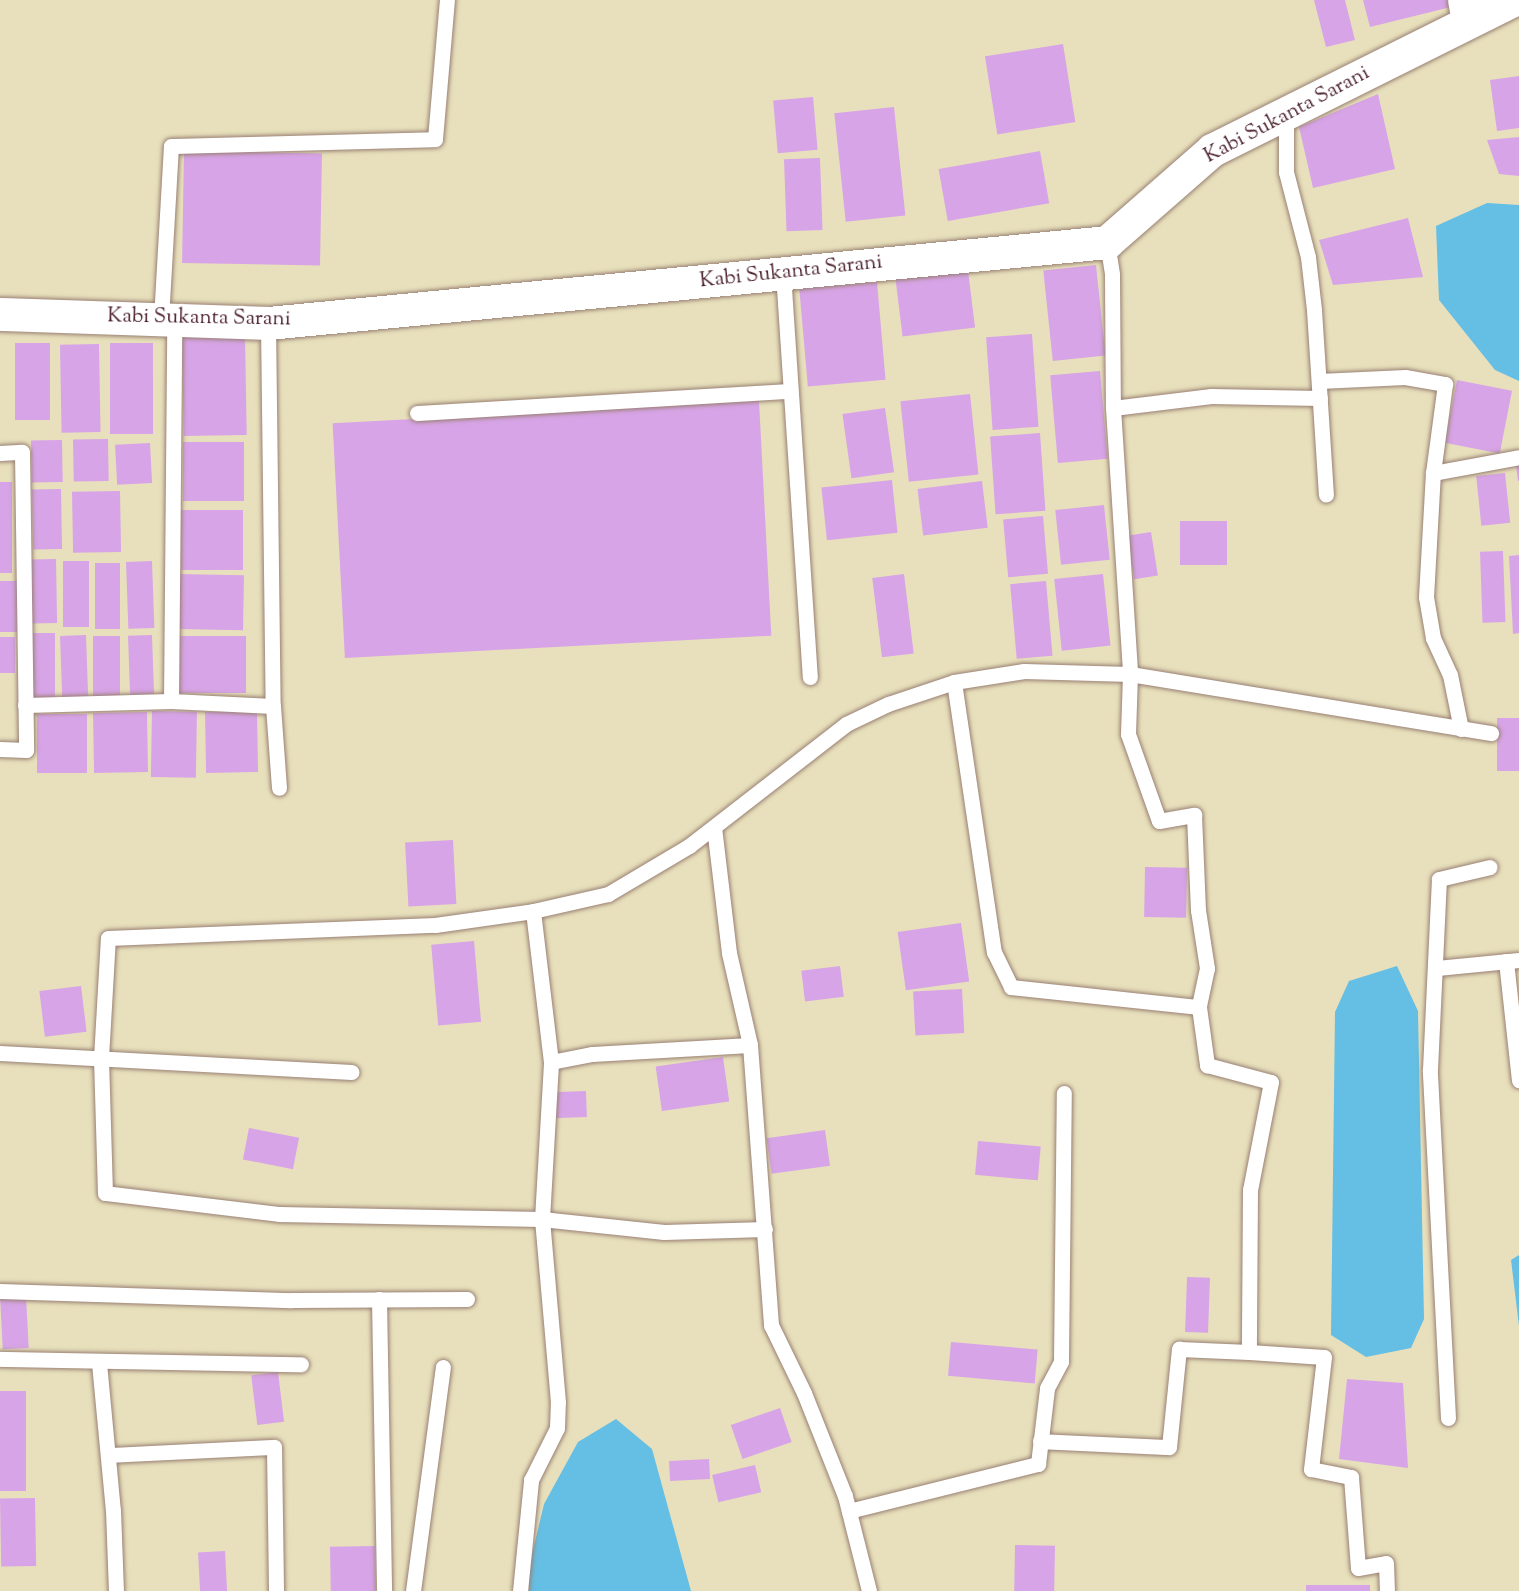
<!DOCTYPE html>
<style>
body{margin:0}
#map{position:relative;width:1519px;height:1591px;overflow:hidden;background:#e8e0bc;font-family:"Sorts Mill Goudy",serif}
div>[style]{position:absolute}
.water>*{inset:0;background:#65bee3}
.building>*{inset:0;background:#d7a4e7;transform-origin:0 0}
.roads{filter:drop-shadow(0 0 2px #998074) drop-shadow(0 0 2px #998074)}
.service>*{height:15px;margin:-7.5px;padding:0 7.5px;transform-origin:7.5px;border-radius:7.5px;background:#fff}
.minor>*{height:30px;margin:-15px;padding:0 15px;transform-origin:15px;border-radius:15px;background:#fff}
.tertiary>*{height:33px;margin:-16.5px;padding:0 16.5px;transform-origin:16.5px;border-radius:16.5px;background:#fff}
span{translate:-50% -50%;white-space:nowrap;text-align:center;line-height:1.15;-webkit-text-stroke:5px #fff;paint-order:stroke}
.street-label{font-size:21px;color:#4a1f2b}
</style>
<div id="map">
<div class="water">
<div style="clip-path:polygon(1487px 203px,1519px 205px,1519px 381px,1495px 370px,1439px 300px,1436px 226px)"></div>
<div style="clip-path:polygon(1397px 966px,1418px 1011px,1424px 1319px,1411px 1348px,1366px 1357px,1331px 1335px,1335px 1012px,1349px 981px)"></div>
<div style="clip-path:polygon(1519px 1255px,1519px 1326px,1511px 1260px)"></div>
<div style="clip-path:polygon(616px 1419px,652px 1449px,691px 1591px,529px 1591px,529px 1567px,544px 1504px,578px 1442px)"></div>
</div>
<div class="building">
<div style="clip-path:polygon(1314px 0,1345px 0,1355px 40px,1326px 47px)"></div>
<div style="clip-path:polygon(1363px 0,1454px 0,1455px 6px,1370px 27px)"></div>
<div style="left:1063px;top:44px;width:79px;height:79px;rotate:81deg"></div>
<div style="clip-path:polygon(1519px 76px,1519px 128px,1497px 131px,1490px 80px)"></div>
<div style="clip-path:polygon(1378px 94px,1395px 169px,1313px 188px,1299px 127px)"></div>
<div style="left:813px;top:97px;width:53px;height:40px;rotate:85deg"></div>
<div style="left:894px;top:107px;width:109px;height:60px;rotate:84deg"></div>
<div style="clip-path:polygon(1519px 137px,1519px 176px,1499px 174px,1487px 140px)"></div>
<div style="left:184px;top:151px;width:138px;height:112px;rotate:1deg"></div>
<div style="left:1040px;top:151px;width:53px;height:103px;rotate:80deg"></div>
<div style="left:820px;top:158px;width:72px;height:36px;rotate:88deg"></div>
<div style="clip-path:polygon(1408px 218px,1423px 277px,1333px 285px,1319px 240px)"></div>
<div style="left:967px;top:262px;width:66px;height:73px;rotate:83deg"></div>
<div style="left:1096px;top:265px;width:91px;height:53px;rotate:84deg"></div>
<div style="left:877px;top:282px;width:98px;height:78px;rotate:85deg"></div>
<div style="left:1032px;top:334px;width:93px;height:46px;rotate:86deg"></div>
<div style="left:245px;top:336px;width:99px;height:63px;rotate:89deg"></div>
<div style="left:15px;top:343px;width:35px;height:77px"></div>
<div style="left:110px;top:343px;width:43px;height:91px"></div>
<div style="left:99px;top:344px;width:88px;height:39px;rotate:89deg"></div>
<div style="left:1100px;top:371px;width:88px;height:50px;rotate:85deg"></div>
<div style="left:1457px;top:380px;width:56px;height:64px;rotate:11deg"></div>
<div style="left:970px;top:394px;width:81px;height:70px;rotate:84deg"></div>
<div style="left:759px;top:401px;width:235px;height:427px;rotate:87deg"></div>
<div style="left:885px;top:408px;width:65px;height:43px;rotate:82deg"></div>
<div style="left:1040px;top:433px;width:78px;height:50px;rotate:86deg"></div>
<div style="left:108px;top:439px;width:42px;height:35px;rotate:89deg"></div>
<div style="left:62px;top:440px;width:42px;height:31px;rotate:89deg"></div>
<div style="left:183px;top:442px;width:61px;height:59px"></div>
<div style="left:150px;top:443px;width:40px;height:35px;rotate:87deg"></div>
<div style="clip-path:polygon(1519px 464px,1519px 481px,1518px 481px,1516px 465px)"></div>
<div style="left:1505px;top:473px;width:50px;height:29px;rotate:84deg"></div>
<div style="left:892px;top:480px;width:53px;height:71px;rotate:84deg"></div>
<div style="left:982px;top:481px;width:47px;height:65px;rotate:83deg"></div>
<div style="left:0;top:482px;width:12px;height:91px"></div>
<div style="left:61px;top:489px;width:60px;height:29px;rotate:89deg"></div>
<div style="left:120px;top:491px;width:61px;height:48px;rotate:89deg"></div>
<div style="left:1104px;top:505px;width:55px;height:49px;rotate:84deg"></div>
<div style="left:181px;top:510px;width:62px;height:60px"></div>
<div style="left:1043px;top:516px;width:58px;height:40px;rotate:85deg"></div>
<div style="left:1180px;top:521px;width:47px;height:44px"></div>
<div style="left:1151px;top:532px;width:44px;height:24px;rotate:81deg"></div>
<div style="left:1503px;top:551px;width:71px;height:23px;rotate:88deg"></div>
<div style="clip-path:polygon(1519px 555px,1519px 633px,1513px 634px,1509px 556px)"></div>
<div style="left:56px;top:559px;width:64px;height:26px;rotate:89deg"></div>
<div style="left:63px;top:561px;width:26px;height:66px"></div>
<div style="left:152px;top:561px;width:67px;height:26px;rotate:88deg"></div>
<div style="left:95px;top:563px;width:25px;height:66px"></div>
<div style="left:178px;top:574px;width:66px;height:55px;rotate:1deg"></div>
<div style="left:904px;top:574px;width:80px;height:32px;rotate:83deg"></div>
<div style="left:1103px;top:574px;width:72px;height:49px;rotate:84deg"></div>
<div style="left:0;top:581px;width:19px;height:51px"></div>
<div style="left:1046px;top:581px;width:75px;height:36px;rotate:85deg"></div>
<div style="left:32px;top:633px;width:23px;height:67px"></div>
<div style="left:86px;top:635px;width:63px;height:26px;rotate:88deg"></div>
<div style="left:152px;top:635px;width:59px;height:24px;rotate:88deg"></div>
<div style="left:93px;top:636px;width:27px;height:62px"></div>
<div style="left:175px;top:636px;width:71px;height:57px"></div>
<div style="left:0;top:637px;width:15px;height:36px"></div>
<div style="left:152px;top:711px;width:45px;height:66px;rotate:1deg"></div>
<div style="left:257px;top:711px;width:61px;height:52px;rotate:89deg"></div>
<div style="left:147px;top:712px;width:60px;height:54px;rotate:89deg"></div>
<div style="left:37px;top:714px;width:50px;height:59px"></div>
<div style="left:1497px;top:718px;width:22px;height:53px"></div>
<div style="left:453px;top:840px;width:64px;height:48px;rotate:87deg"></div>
<div style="left:1145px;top:867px;width:42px;height:50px;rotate:1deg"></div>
<div style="left:961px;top:923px;width:59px;height:64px;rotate:82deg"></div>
<div style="left:474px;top:941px;width:81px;height:43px;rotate:85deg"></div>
<div style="left:840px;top:966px;width:31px;height:39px;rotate:83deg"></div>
<div style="left:81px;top:986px;width:46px;height:42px;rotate:83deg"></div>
<div style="left:962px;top:989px;width:44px;height:49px;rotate:87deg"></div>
<div style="left:723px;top:1057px;width:45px;height:68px;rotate:82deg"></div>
<div style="left:586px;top:1091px;width:26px;height:34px;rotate:88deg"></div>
<div style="left:249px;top:1128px;width:51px;height:32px;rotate:11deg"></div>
<div style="left:825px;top:1130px;width:36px;height:59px;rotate:82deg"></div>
<div style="left:978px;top:1141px;width:63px;height:34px;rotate:5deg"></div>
<div style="left:1187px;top:1277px;width:23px;height:55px;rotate:2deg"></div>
<div style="left:26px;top:1296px;width:52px;height:26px;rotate:87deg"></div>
<div style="left:951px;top:1342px;width:87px;height:34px;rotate:5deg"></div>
<div style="left:278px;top:1372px;width:50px;height:27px;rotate:83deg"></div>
<div style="clip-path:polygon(1347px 1379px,1403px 1383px,1408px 1468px,1339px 1459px)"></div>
<div style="left:0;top:1391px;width:26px;height:100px"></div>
<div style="left:780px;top:1408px;width:36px;height:52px;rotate:71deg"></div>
<div style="left:709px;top:1459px;width:20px;height:40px;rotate:87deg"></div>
<div style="left:755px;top:1465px;width:28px;height:44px;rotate:77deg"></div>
<div style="left:35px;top:1498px;width:68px;height:35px;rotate:89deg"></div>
<div style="left:1015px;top:1545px;width:40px;height:46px;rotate:1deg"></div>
<div style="left:375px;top:1546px;width:45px;height:45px;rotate:89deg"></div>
<div style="left:225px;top:1551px;width:40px;height:27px;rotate:87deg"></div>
<div style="left:1306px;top:1585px;width:64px;height:6px"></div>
</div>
<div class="roads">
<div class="service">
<div style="left:1286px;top:112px;width:60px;rotate:90deg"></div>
<div style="left:1286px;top:172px;width:88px;rotate:75.5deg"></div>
<div style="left:1308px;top:257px;width:53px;rotate:83.5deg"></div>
<div style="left:1314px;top:310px;width:185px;rotate:86.3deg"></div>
<div style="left:1107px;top:242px;width:33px;rotate:81deg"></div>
<div style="left:1112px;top:275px;width:133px;rotate:89.6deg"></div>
<div style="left:1113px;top:408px;width:267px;rotate:86.3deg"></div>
<div style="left:1130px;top:674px;width:60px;rotate:91.9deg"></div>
<div style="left:1128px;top:734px;width:92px;rotate:70.4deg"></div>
<div style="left:1159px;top:821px;width:36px;rotate:-10deg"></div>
<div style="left:1194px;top:815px;width:95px;rotate:87.6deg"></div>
<div style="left:1198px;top:910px;width:59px;rotate:81.2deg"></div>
<div style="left:1207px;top:968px;width:40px;rotate:102deg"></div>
<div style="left:783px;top:273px;width:405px;rotate:86.2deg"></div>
<div style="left:161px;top:319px;width:173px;rotate:-86.7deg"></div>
<div style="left:171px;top:146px;width:264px;rotate:-1.5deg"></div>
<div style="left:435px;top:139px;width:140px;rotate:-85.1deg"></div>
<div style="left:268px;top:323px;width:383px;rotate:89.3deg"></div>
<div style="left:273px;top:706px;width:82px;rotate:85.8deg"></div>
<div style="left:1319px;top:381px;width:86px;rotate:-2.7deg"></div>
<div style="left:1405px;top:377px;width:41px;rotate:9.9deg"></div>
<div style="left:1445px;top:384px;width:90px;rotate:97.7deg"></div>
<div style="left:1113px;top:408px;width:99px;rotate:-7deg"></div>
<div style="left:1211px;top:396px;width:109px;rotate:1.1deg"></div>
<div style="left:417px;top:413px;width:374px;rotate:-3.4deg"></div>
<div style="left:0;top:453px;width:22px;rotate:-3deg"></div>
<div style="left:22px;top:452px;width:298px;rotate:89.2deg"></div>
<div style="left:26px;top:750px;width:26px;rotate:-178deg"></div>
<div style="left:954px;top:682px;width:273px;rotate:81.6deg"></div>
<div style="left:994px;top:952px;width:39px;rotate:64deg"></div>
<div style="left:1011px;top:987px;width:189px;rotate:6.1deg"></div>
<div style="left:1199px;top:1007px;width:59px;rotate:82.1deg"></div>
<div style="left:1207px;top:1065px;width:66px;rotate:14.9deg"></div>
<div style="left:1271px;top:1082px;width:110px;rotate:101deg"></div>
<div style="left:1250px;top:1190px;width:162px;rotate:90.4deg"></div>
<div style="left:1249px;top:1352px;width:75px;rotate:3.8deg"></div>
<div style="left:1324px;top:1357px;width:113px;rotate:96.6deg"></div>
<div style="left:1311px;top:1469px;width:41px;rotate:11.3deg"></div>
<div style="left:1351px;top:1477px;width:91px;rotate:85.6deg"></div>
<div style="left:1358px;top:1568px;width:28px;rotate:-10deg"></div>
<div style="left:1386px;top:1563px;width:28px;rotate:88deg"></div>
<div style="left:171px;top:701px;width:381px;rotate:-89.5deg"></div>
<div style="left:25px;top:705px;width:146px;rotate:-1.6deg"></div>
<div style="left:171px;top:701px;width:102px;rotate:2.8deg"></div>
<div style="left:1461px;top:729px;width:55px;rotate:-101.5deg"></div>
<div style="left:1450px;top:675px;width:41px;rotate:-114.7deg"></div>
<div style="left:1433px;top:638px;width:42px;rotate:-99.7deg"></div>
<div style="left:1426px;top:597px;width:124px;rotate:-86.8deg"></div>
<div style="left:1433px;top:473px;width:87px;rotate:-10.5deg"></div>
<div style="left:714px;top:827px;width:127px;rotate:83.2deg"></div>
<div style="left:729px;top:953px;width:94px;rotate:77.1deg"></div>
<div style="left:750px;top:1045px;width:281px;rotate:85.7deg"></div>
<div style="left:771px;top:1325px;width:76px;rotate:64.1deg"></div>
<div style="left:804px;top:1393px;width:111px;rotate:68.3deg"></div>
<div style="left:845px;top:1496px;width:98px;rotate:75.8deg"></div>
<div style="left:1506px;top:961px;width:120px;rotate:83.8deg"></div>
<div style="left:1437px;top:968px;width:82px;rotate:-5.6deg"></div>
<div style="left:0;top:1053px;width:352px;rotate:3.1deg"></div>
<div style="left:551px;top:1062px;width:42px;rotate:-11deg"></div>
<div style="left:592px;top:1054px;width:158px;rotate:-3.3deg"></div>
<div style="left:765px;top:1229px;width:101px;rotate:178.3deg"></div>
<div style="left:664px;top:1232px;width:123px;rotate:-173.9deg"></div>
<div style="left:542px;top:1219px;width:263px;rotate:-178.9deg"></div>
<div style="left:279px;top:1214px;width:175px;rotate:-173.1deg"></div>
<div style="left:105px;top:1193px;width:135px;rotate:-91.7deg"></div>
<div style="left:101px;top:1058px;width:120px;rotate:-86.7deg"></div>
<div style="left:108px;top:938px;width:327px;rotate:-2.3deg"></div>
<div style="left:435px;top:925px;width:99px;rotate:-8.1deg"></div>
<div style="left:533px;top:911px;width:77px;rotate:-12.8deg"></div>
<div style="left:608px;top:894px;width:94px;rotate:-30.7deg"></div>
<div style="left:689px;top:846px;width:199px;rotate:-37.8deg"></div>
<div style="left:846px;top:724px;width:47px;rotate:-25.5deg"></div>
<div style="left:888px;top:704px;width:70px;rotate:-18.4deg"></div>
<div style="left:954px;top:682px;width:71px;rotate:-8.9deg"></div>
<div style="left:1024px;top:671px;width:106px;rotate:1.6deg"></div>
<div style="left:1130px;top:674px;width:366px;rotate:9.3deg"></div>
<div style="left:0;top:1291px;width:292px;rotate:1.8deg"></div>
<div style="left:292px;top:1300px;width:175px;rotate:-0.3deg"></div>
<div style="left:379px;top:1299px;width:292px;rotate:89deg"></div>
<div style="left:0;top:1359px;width:301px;rotate:1deg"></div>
<div style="left:99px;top:1363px;width:148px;rotate:84.6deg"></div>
<div style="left:113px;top:1510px;width:81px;rotate:87.9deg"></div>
<div style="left:1448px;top:1418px;width:349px;rotate:-93deg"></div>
<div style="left:1430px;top:1069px;width:190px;rotate:-87.3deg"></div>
<div style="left:1439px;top:879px;width:52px;rotate:-13.2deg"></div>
<div style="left:1040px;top:1441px;width:129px;rotate:2.7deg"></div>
<div style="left:1169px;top:1447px;width:99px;rotate:-84.2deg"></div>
<div style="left:1179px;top:1349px;width:70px;rotate:2.5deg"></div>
<div style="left:109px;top:1455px;width:165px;rotate:-2.8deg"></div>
<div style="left:274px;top:1447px;width:144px;rotate:89.2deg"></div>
<div style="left:849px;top:1511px;width:195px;rotate:-14deg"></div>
<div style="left:1038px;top:1464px;width:77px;rotate:-83.2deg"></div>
<div style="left:1047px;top:1388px;width:30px;rotate:-62deg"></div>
<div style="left:1061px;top:1362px;width:269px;rotate:-89.4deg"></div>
<div style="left:413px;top:1591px;width:226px;rotate:-82.4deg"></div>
<div style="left:520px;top:1591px;width:112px;rotate:-84.3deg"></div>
<div style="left:531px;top:1480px;width:58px;rotate:-63.4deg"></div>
<div style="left:557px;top:1428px;width:26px;rotate:-88deg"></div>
<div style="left:558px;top:1402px;width:184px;rotate:-95deg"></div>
<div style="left:542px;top:1219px;width:157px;rotate:-86.7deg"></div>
<div style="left:551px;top:1062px;width:152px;rotate:-96.8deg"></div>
</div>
<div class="minor">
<div style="left:1463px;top:0;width:22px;rotate:80deg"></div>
</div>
<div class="tertiary">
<div style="left:0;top:314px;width:268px;rotate:1.9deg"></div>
<div style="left:268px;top:323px;width:843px;rotate:-5.51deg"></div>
<div style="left:1107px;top:242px;width:140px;rotate:-41.2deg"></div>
<div style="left:1212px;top:150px;width:336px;rotate:-26.5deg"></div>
</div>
</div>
<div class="street-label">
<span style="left:1287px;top:115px;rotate:-28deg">Kabi Sukanta Sarani</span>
<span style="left:791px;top:272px;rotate:-6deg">Kabi Sukanta Sarani</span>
<span style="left:199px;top:318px;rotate:1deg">Kabi Sukanta Sarani</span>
</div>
</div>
